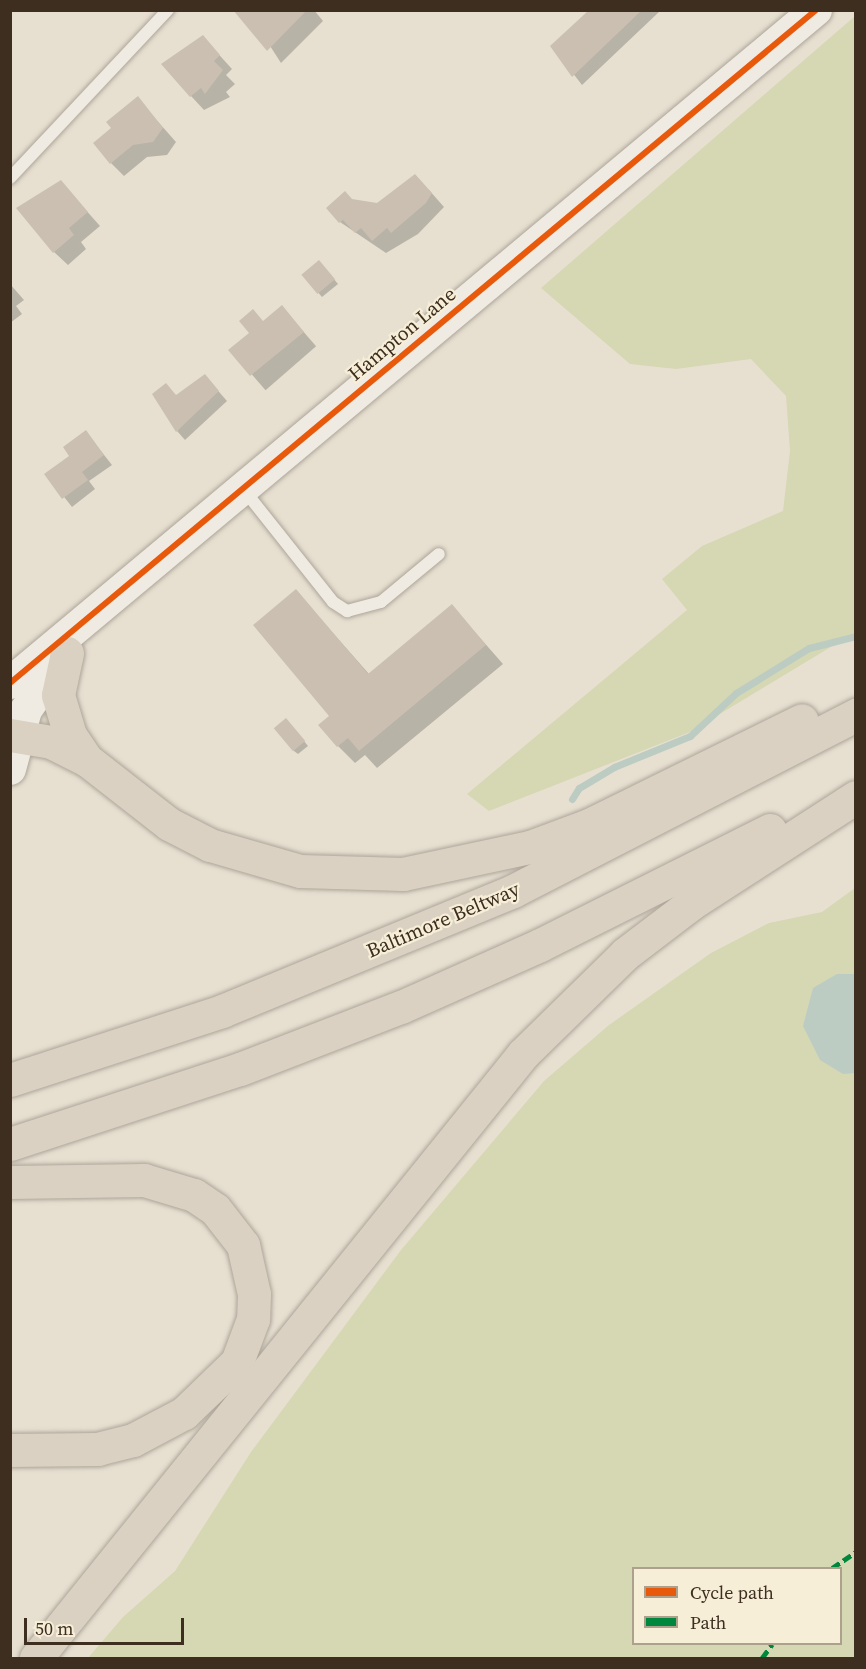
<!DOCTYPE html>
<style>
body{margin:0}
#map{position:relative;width:866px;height:1669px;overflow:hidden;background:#e7e0d1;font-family:"Source Serif 4",serif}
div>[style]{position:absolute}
.green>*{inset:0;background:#d6d7b3}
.water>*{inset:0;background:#bcccc2}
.shadow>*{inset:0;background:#0003;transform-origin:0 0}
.stream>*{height:7px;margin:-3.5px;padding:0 3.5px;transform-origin:3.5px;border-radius:3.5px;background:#bcccc2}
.building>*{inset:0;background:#cbbfb2;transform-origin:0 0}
.roads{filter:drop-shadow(0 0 2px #ada599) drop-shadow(0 0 2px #ada599)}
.service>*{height:12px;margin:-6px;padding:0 6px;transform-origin:6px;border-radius:6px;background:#efebe3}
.tertiary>*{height:32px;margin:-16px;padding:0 16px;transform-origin:16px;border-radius:16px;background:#efebe3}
.motorway>*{height:33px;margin:-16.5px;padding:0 16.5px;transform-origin:16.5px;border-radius:16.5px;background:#dad1c2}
.quiet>*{height:4.5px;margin-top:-2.25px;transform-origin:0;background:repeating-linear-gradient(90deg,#00873e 0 9px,transparent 0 13.5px)}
.cycleway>*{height:6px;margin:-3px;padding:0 3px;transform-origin:3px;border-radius:3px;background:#e8590c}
span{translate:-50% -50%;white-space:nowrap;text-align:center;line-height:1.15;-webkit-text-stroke:4.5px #f7eed8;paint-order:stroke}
.street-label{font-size:20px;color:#3d2e20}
.frame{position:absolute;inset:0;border:12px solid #3d2e20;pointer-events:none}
.legend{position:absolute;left:632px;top:1567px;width:210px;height:78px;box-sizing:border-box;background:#f7eed8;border:2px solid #ada18e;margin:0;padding:8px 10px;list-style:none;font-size:18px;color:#3d2e20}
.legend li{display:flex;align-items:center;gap:12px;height:30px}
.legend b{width:30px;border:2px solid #ada18e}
.scale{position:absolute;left:24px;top:1618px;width:160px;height:27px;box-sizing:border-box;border:3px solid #3d2e20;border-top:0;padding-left:8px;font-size:18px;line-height:21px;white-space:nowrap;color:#3d2e20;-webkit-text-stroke:4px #f7eed8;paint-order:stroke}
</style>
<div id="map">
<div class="green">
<div style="clip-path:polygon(855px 16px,855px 638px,834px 645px,690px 732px,489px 811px,467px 794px,687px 610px,662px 579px,702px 546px,783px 511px,790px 451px,786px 396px,751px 359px,676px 369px,630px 364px,541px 288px)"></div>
<div style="clip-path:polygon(evenodd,855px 888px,855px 1658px,88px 1658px,123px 1617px,175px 1571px,251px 1452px,401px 1250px,544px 1081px,609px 1025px,711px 953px,769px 923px,822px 912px,855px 888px,634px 1568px,840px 1568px,840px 1644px,634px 1644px,634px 1568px)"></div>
</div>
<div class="water">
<div style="clip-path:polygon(837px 974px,855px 974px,855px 1073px,843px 1074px,820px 1060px,803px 1026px,813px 988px)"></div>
</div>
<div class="shadow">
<div style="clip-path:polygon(247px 10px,314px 10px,323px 21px,281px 63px)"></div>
<div style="clip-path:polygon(609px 10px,669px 10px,660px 11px,582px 85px,552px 46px)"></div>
<div style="clip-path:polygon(203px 37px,232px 69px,226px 75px,235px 84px,226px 92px,230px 97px,204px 110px,191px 96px)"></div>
<div style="clip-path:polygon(137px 98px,176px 142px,167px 155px,147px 157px,124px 176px,111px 163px,113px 129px)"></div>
<div style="clip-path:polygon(60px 181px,100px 226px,81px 242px,86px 249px,68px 265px,54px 252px)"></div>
<div style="clip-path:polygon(429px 190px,444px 207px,418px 234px,386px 253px,340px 222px,352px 200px,377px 204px)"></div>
<div style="clip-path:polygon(323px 266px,338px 284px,322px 297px,303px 275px)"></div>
<div style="clip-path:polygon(10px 284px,24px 300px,16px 306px,22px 314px,10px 323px)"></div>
<div style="left:282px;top:307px;width:52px;height:67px;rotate:49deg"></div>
<div style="clip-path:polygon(213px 385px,227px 401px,185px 440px,177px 431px)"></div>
<div style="clip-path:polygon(86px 432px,112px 465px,89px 481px,95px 489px,72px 507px,46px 474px,71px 456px)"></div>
<div style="clip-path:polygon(296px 591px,369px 674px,452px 606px,503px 664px,377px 768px,365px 755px,355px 763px,338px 746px)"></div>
<div style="clip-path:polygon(290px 724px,308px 746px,298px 754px,294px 751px)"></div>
</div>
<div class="stream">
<div style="left:572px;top:799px;width:13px;rotate:-58deg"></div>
<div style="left:579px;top:788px;width:41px;rotate:-31deg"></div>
<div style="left:614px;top:767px;width:82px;rotate:-22.2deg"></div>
<div style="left:690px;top:736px;width:63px;rotate:-43.1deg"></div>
<div style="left:736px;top:693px;width:86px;rotate:-31.7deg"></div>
<div style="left:809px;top:648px;width:49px;rotate:-14.3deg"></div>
</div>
<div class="building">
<div style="clip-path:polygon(233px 10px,307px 10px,267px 51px)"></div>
<div style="clip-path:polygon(589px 10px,642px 10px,572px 77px,550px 46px)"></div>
<div style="clip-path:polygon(203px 35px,220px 55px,214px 61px,223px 70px,205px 94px,201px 88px,190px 97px,161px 64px)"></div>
<div style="clip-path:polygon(138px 96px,163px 128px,153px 142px,133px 145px,110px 164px,93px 143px,111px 128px,106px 122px)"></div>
<div style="clip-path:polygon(415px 174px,432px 193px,426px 203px,391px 233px,387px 228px,372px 241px,361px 228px,355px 233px,343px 220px,339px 223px,326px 208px,345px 191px,352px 199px,377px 203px)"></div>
<div style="clip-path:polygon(61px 180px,88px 212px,69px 228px,74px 235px,53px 253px,16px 208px)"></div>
<div style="left:319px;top:260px;width:25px;height:23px;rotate:50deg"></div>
<div style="clip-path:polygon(282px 305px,304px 332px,250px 376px,228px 350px,249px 333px,239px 321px,253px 309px,263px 321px)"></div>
<div style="clip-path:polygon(205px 374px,219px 391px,176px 432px,152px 394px,166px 383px,176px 395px)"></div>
<div style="clip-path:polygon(86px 430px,104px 455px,82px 472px,88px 480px,62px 499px,44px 474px,69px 456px,63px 447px)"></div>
<div style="clip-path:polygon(296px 589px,368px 674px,452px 604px,486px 645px,359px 751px,348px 738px,337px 747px,318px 725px,329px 716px,253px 625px)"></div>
<div style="left:286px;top:718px;width:30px;height:16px;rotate:50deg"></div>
</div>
<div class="roads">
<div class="service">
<div style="left:10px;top:178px;width:231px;rotate:-46.8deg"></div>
<div style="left:244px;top:490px;width:143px;rotate:51.5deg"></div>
<div style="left:333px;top:602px;width:17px;rotate:33deg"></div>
<div style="left:347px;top:611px;width:35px;rotate:-15deg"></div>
<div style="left:381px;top:602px;width:75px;rotate:-39.6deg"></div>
</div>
<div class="tertiary">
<div style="left:10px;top:683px;width:1050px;rotate:-39.86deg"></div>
<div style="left:10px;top:769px;width:61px;rotate:-74.8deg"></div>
<div style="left:26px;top:710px;width:69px;rotate:-54.5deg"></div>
</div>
<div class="motorway">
<div style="left:67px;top:653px;width:43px;rotate:102.1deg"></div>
<div style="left:58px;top:695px;width:42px;rotate:73.3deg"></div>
<div style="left:70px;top:735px;width:30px;rotate:56deg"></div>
<div style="left:10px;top:735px;width:42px;rotate:9.7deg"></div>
<div style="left:51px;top:742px;width:40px;rotate:26.6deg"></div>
<div style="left:87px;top:760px;width:104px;rotate:38deg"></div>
<div style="left:169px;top:824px;width:46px;rotate:27.1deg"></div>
<div style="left:210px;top:845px;width:94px;rotate:16.1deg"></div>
<div style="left:300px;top:871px;width:103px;rotate:1.7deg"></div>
<div style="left:403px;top:874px;width:130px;rotate:-12deg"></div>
<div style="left:530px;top:847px;width:63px;rotate:-20.4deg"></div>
<div style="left:589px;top:825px;width:237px;rotate:-26.2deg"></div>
<div style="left:10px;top:1080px;width:223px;rotate:-18deg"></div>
<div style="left:222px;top:1011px;width:315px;rotate:-22.4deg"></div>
<div style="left:513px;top:891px;width:386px;rotate:-27.2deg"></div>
<div style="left:10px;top:1144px;width:242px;rotate:-18.1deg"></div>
<div style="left:240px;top:1069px;width:173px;rotate:-21.1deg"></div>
<div style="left:401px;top:1007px;width:152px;rotate:-24deg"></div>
<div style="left:540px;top:945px;width:257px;rotate:-26.6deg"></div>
<div style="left:10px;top:1182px;width:134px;rotate:-0.9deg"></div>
<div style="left:144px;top:1180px;width:52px;rotate:16.7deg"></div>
<div style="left:194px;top:1195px;width:25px;rotate:34deg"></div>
<div style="left:215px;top:1209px;width:46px;rotate:52.1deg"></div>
<div style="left:243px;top:1245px;width:50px;rotate:77.3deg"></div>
<div style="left:254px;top:1294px;width:25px;rotate:92deg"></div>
<div style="left:253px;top:1319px;width:46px;rotate:110.4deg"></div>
<div style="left:237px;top:1362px;width:74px;rotate:136.1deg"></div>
<div style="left:184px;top:1413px;width:58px;rotate:152.1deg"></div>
<div style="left:133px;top:1440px;width:36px;rotate:166deg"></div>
<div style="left:98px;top:1449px;width:88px;rotate:179.3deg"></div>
<div style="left:36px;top:1658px;width:776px;rotate:-51.12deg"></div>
<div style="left:523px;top:1054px;width:143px;rotate:-44.4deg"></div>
<div style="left:625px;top:954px;width:84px;rotate:-37.3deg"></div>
<div style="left:692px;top:903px;width:195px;rotate:-32.9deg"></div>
</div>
</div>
<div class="quiet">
<div style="left:832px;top:1568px;width:29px;rotate:-34deg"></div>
<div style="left:762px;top:1658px;width:17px;rotate:-54deg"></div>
</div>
<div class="cycleway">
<div style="left:10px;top:683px;width:1050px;rotate:-39.86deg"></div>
</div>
<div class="street-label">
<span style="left:402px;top:334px;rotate:-40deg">Hampton Lane</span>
<span style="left:443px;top:920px;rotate:-23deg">Baltimore Beltway</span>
</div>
<div class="frame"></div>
<ul class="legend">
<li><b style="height:8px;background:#e8590c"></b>Cycle path</li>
<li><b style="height:8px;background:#00873e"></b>Path</li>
</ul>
<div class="scale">50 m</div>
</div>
